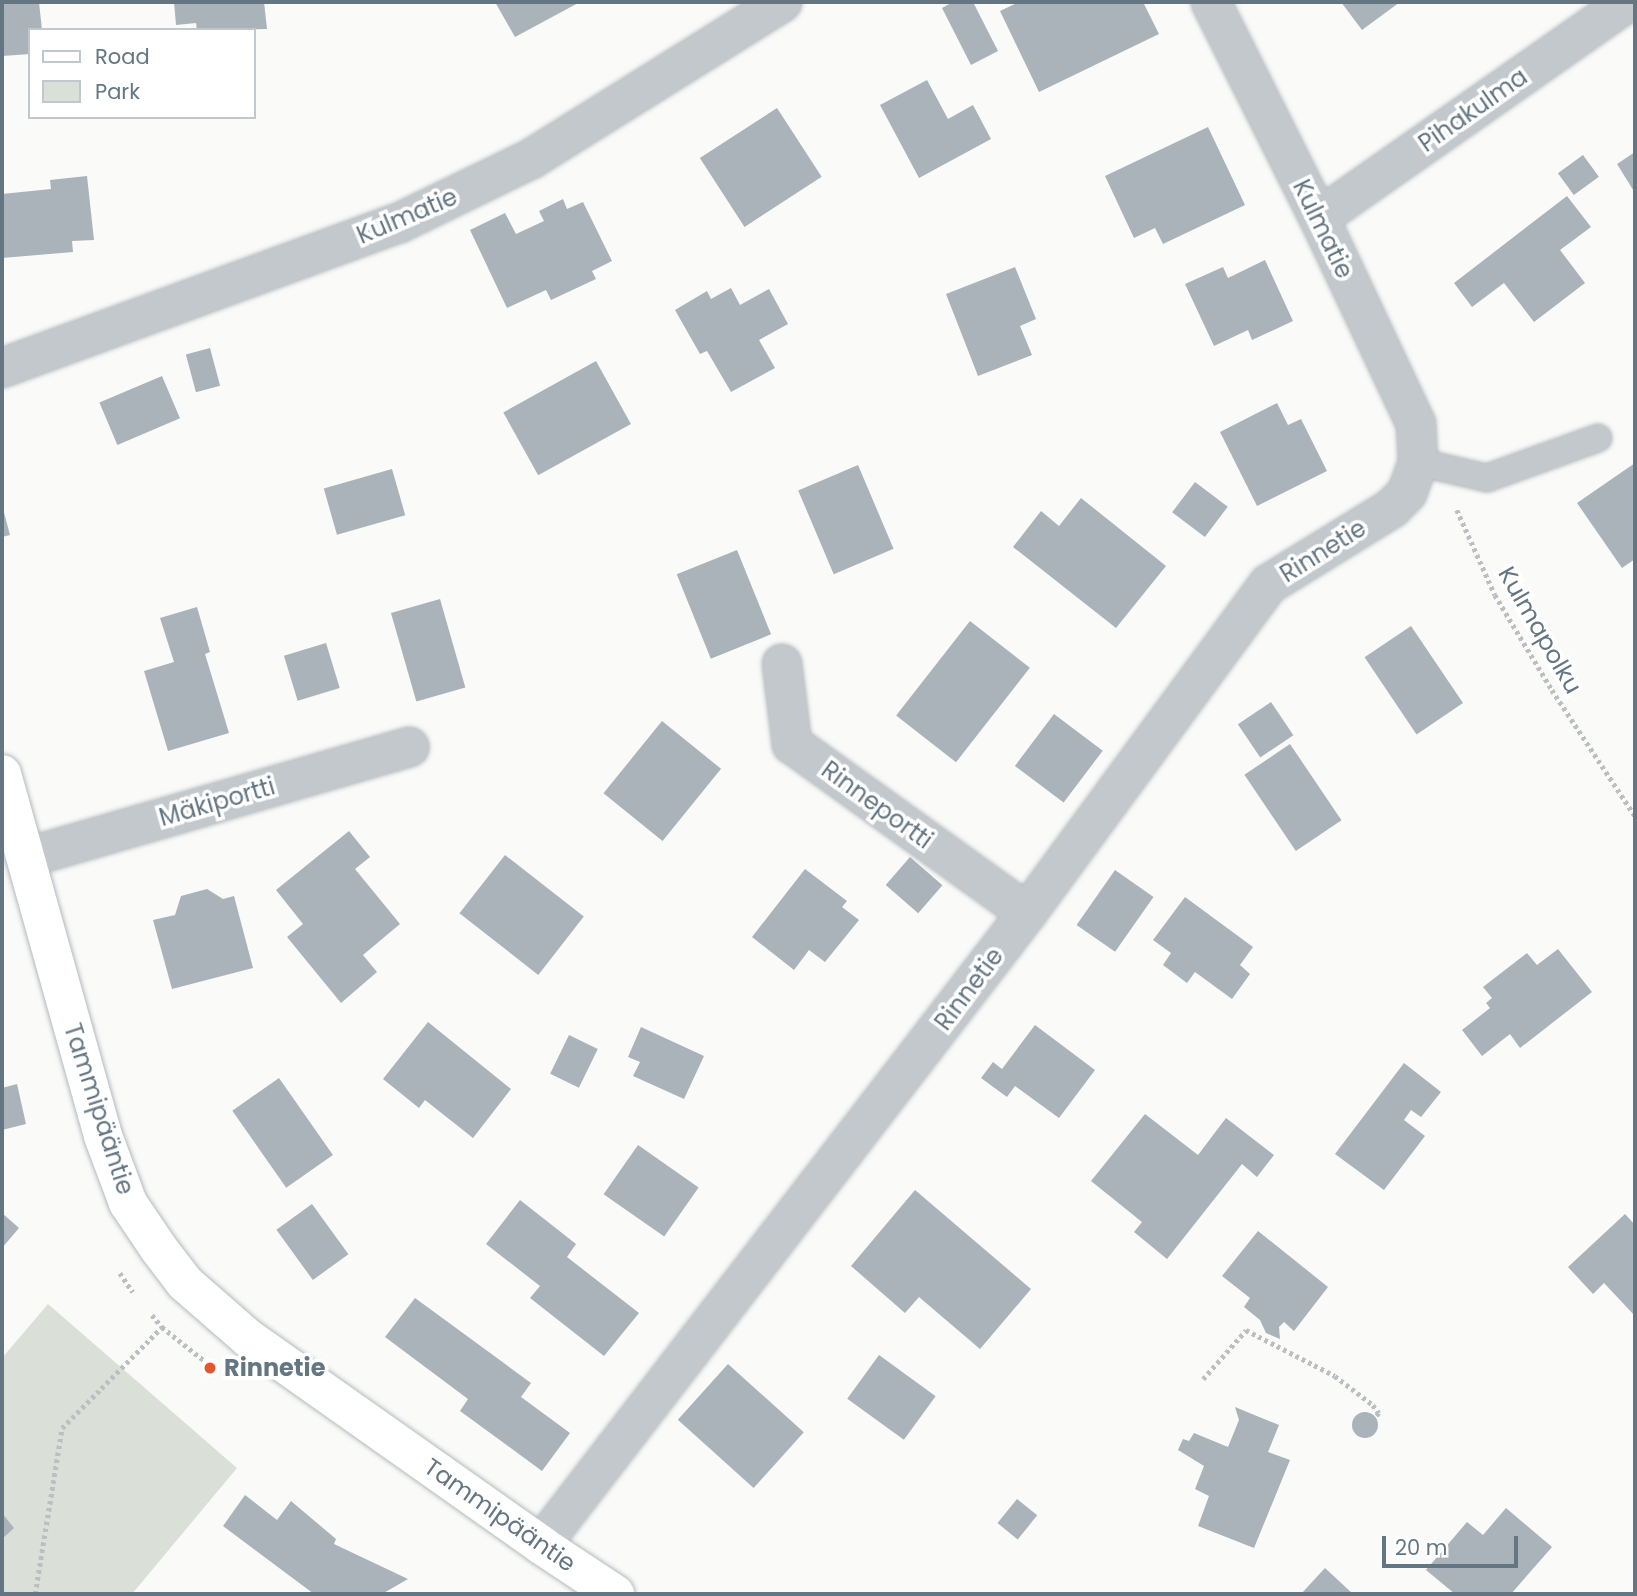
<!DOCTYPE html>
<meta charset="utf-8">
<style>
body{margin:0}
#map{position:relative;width:1637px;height:1596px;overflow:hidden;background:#fafaf8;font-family:Poppins,sans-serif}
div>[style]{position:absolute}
.green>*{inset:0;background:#dadfd7}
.building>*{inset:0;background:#aab3b9;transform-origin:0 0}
.round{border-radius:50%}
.path>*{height:4.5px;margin-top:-2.25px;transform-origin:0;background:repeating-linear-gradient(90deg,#bbbfc2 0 3.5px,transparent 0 7px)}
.roads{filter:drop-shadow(0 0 2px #b3babf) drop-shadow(0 0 2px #b3babf)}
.lane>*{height:26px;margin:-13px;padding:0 13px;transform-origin:13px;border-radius:13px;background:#c3c8cc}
.street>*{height:38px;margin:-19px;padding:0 19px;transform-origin:19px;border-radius:19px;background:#c3c8cc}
.secondary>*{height:38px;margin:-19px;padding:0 19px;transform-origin:19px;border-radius:19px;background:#fff}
.dots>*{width:19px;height:19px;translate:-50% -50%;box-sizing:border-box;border:4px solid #fff;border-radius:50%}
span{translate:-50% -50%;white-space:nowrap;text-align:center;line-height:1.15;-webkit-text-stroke:7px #fff;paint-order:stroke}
.street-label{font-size:24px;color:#657683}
.poi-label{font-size:24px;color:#657683;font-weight:700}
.left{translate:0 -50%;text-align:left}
.frame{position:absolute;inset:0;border:4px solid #657683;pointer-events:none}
.legend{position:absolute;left:28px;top:28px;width:228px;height:91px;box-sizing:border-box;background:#fff;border:2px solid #c1c8cd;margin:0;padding:9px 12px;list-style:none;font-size:21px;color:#657683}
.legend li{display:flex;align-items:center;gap:14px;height:35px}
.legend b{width:35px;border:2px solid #c1c8cd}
.scale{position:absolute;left:1382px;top:1536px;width:136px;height:32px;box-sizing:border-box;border:4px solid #657683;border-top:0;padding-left:9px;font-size:21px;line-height:24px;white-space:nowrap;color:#657683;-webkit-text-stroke:5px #fff;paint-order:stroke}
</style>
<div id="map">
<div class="green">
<div style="clip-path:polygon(48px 1304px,237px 1468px,132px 1594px,2px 1594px,2px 1358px)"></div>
</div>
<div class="building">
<div style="clip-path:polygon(39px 2px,42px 30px,30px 30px,30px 54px,2px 56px,2px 4px)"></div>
<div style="clip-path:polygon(174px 2px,264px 2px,267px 29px,197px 30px,196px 23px,176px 25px)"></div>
<div style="clip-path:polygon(495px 2px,580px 2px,515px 37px)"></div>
<div style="clip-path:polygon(953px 2px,973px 2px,998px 51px,971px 65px,942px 8px)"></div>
<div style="clip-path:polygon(1019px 2px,1143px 2px,1159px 34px,1039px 92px,1000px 11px)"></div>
<div style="clip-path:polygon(1341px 2px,1400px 2px,1362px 30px)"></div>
<div style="clip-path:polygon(927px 80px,948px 119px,973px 105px,991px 139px,919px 178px,880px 105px)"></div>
<div style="left:777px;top:108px;width:82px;height:92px;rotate:57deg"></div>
<div style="clip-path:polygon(1208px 127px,1245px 205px,1163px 244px,1155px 228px,1134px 238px,1105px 176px)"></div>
<div style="clip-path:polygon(1635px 152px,1635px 193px,1617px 164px)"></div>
<div style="left:1583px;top:155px;width:27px;height:31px;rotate:54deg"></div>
<div style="clip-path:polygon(87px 176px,94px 240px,72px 241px,73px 252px,2px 258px,2px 194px,51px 189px,50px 180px)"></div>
<div style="clip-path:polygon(1567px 196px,1591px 227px,1560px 250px,1585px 283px,1534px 322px,1504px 283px,1472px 307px,1454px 283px)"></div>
<div style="clip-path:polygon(563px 199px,567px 209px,583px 202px,612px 261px,592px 271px,596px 279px,551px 300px,546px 290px,507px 308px,470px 230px,505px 213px,516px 234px,544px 221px,539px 211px)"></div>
<div style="clip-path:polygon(1265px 260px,1293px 321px,1252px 340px,1248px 330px,1214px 346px,1185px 284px,1223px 267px,1228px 278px)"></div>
<div style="clip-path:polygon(1015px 267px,1036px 319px,1020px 326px,1032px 355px,978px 376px,946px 294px)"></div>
<div style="clip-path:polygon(731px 288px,740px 305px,769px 289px,788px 324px,759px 340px,775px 368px,731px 392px,707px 351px,700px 354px,675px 310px,707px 291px,711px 299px)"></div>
<div style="left:210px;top:348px;width:39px;height:25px;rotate:75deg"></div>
<div style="left:596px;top:361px;width:72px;height:106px;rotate:61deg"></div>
<div style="left:162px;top:376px;width:46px;height:68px;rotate:67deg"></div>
<div style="clip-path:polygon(1277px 403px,1288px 425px,1301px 419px,1327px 471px,1257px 506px,1220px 432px)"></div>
<div style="clip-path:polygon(1635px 463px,1635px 559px,1622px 568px,1577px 503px)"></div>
<div style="left:858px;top:465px;width:91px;height:65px;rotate:67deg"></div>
<div style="left:392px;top:469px;width:48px;height:71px;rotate:74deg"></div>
<div style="left:1195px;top:482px;width:41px;height:38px;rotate:37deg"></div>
<div style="clip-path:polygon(1081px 498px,1166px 566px,1116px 628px,1013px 547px,1041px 511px,1059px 526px)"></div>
<div style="clip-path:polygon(2px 505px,10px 535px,2px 537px)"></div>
<div style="left:737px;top:550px;width:91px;height:65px;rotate:68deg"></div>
<div style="left:440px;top:599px;width:92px;height:51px;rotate:74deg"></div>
<div style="clip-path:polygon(197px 607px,210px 652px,205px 654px,229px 733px,168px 751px,144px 671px,174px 662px,160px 618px)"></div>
<div style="left:970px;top:621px;width:76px;height:120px;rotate:38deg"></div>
<div style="left:1411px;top:626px;width:93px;height:56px;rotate:56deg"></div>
<div style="left:326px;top:643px;width:47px;height:44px;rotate:73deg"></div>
<div style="left:1271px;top:702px;width:40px;height:40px;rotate:56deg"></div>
<div style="left:1054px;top:714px;width:61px;height:65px;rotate:37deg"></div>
<div style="left:662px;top:721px;width:76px;height:93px;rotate:39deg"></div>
<div style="left:1290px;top:744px;width:92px;height:55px;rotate:56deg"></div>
<div style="clip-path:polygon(349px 831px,370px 857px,355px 869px,400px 924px,363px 955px,377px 972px,341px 1003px,287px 937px,303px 924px,276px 890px)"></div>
<div style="left:505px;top:855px;width:100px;height:74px;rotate:38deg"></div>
<div style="left:910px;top:857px;width:43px;height:37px;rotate:41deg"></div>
<div style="clip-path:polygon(805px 869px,847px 901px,842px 907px,859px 920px,825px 962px,809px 950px,794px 970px,752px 937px)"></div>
<div style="left:1115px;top:870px;width:47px;height:67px;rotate:35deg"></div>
<div style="clip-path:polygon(207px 889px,223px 899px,234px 896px,253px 968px,172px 989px,153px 920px,175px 915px,181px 896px)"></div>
<div style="clip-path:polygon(1185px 897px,1253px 947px,1240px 965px,1250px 974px,1232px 999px,1195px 972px,1187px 983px,1163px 965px,1171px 953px,1153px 940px)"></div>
<div style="clip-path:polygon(1558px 949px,1592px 992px,1520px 1048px,1510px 1034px,1482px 1056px,1462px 1030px,1490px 1008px,1486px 1003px,1492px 998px,1483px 987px,1527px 953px,1537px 965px)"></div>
<div style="clip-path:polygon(428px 1022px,511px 1089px,473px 1138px,425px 1100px,419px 1108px,383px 1079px)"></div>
<div style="clip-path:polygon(1035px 1025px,1095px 1070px,1059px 1118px,1015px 1086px,1007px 1097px,981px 1078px,993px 1062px,1002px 1069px)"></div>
<div style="clip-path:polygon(641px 1027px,704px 1056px,684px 1099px,633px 1076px,640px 1062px,628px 1057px)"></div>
<div style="left:569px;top:1035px;width:32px;height:43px;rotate:26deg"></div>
<div style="clip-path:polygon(1404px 1063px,1441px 1092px,1421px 1117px,1411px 1110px,1404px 1120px,1425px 1136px,1384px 1190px,1335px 1154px)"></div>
<div style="left:279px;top:1078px;width:94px;height:57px;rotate:55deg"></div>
<div style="clip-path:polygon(17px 1084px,26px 1124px,2px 1130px,2px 1088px)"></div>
<div style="clip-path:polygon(1145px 1114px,1198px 1155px,1226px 1118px,1274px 1155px,1257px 1177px,1242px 1164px,1167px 1259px,1134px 1232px,1142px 1222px,1091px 1181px)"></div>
<div style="left:638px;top:1145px;width:74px;height:60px;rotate:35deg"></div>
<div style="clip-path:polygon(915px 1190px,1031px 1289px,980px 1349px,919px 1297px,905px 1313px,851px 1266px)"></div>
<div style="clip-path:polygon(520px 1200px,576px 1244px,567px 1257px,639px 1313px,604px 1356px,530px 1298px,540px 1286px,486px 1244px)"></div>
<div style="left:312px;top:1204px;width:62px;height:44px;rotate:54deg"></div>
<div style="clip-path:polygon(2px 1213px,19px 1228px,2px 1248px)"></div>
<div style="clip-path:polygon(1625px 1214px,1635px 1225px,1635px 1316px,1604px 1283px,1593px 1294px,1568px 1267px)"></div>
<div style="clip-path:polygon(1258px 1231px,1328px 1287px,1294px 1331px,1284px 1322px,1279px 1327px,1280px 1339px,1266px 1333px,1260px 1320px,1244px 1307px,1250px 1298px,1222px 1276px)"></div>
<div style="clip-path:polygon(415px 1298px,531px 1383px,521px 1397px,570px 1433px,542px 1471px,460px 1411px,468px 1399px,385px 1337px)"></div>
<div style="left:879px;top:1355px;width:70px;height:54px;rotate:36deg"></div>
<div style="left:728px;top:1364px;width:102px;height:75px;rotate:42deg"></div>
<div style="clip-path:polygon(1235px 1407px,1279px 1425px,1268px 1452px,1290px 1460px,1254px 1548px,1198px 1526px,1209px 1496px,1195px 1489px,1204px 1466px,1178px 1450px,1183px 1439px,1189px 1441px,1194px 1433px,1228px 1447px,1239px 1420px)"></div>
<div class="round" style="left:1352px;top:1412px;width:26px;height:26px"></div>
<div style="clip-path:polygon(245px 1495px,277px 1520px,291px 1501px,336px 1539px,334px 1544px,408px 1579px,382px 1594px,314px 1594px,223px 1526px)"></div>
<div style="left:1017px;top:1499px;width:26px;height:31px;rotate:39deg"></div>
<div style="clip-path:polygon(1506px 1508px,1552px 1547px,1511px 1594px,1455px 1594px,1426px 1570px,1467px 1522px,1483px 1535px)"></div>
<div style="clip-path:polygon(2px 1513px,14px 1528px,2px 1539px)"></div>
<div style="clip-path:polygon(1325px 1568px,1353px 1594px,1301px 1594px)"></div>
</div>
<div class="path">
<div style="left:1457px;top:510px;width:93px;rotate:65.9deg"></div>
<div style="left:1495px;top:595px;width:111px;rotate:59deg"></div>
<div style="left:1552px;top:690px;width:151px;rotate:56.6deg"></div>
<div style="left:120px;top:1273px;width:23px;rotate:56deg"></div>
<div style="left:152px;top:1315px;width:16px;rotate:50deg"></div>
<div style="left:162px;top:1327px;width:69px;rotate:38.5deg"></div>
<div style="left:1203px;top:1379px;width:65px;rotate:-48.7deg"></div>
<div style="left:1246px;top:1330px;width:100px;rotate:27.3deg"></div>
<div style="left:1335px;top:1376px;width:48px;rotate:37.3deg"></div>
<div style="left:1373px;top:1405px;width:10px;rotate:53deg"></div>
<div style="left:1379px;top:1413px;width:6px;rotate:129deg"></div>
<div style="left:35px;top:1594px;width:168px;rotate:-80.8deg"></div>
<div style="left:62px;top:1428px;width:142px;rotate:-45.3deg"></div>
</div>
<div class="roads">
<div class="lane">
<div style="left:1418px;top:462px;width:71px;rotate:13.1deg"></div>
<div style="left:1487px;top:478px;width:118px;rotate:-19.8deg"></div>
</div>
<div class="street">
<div style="left:1319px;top:218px;width:376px;rotate:-35deg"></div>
<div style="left:2px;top:368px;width:423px;rotate:-20.1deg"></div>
<div style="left:399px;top:223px;width:147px;rotate:-25.9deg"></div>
<div style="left:531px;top:159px;width:296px;rotate:-32deg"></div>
<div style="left:782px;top:664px;width:81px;rotate:82.9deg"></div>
<div style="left:792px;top:744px;width:289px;rotate:35.7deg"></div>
<div style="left:25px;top:858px;width:400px;rotate:-16.1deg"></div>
<div style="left:541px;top:1545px;width:797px;rotate:-52.44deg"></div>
<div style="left:1027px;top:913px;width:408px;rotate:-53.7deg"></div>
<div style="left:1269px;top:584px;width:145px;rotate:-31.7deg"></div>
<div style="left:1392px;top:508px;width:21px;rotate:-45deg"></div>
<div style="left:1407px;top:493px;width:33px;rotate:-70deg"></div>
<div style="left:1418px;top:462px;width:38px;rotate:-93deg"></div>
<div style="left:1416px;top:424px;width:228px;rotate:-115.2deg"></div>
<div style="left:1319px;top:218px;width:241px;rotate:-116.6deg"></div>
</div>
<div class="secondary">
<div style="left:2px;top:774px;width:376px;rotate:74.4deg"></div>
<div style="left:103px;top:1136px;width:72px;rotate:69.5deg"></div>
<div style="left:128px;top:1203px;width:55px;rotate:56deg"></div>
<div style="left:159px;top:1249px;width:43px;rotate:52.6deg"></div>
<div style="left:185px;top:1283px;width:84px;rotate:41.1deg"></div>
<div style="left:248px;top:1338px;width:359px;rotate:35.2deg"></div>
<div style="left:541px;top:1545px;width:89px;rotate:33.5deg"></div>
</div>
</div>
<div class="dots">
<div style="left:210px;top:1368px;background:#e4572e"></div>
</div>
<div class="street-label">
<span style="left:1473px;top:110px;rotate:-35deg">Pihakulma</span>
<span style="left:407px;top:216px;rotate:-23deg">Kulmatie</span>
<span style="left:1323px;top:229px;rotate:64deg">Kulmatie</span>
<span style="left:1323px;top:551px;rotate:-32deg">Rinnetie</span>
<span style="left:1540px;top:630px;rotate:60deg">Kulmapolku</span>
<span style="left:217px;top:802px;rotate:-16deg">Mäkiportti</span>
<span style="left:877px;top:805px;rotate:36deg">Rinneportti</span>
<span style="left:969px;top:989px;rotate:-53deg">Rinnetie</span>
<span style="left:99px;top:1109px;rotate:72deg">Tammipääntie</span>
<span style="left:500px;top:1515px;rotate:35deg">Tammipääntie</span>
</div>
<div class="poi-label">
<span class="left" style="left:224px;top:1368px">Rinnetie</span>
</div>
<div class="frame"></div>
<ul class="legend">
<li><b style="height:9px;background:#fff"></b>Road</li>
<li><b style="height:19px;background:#dadfd7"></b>Park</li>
</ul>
<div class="scale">20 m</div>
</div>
